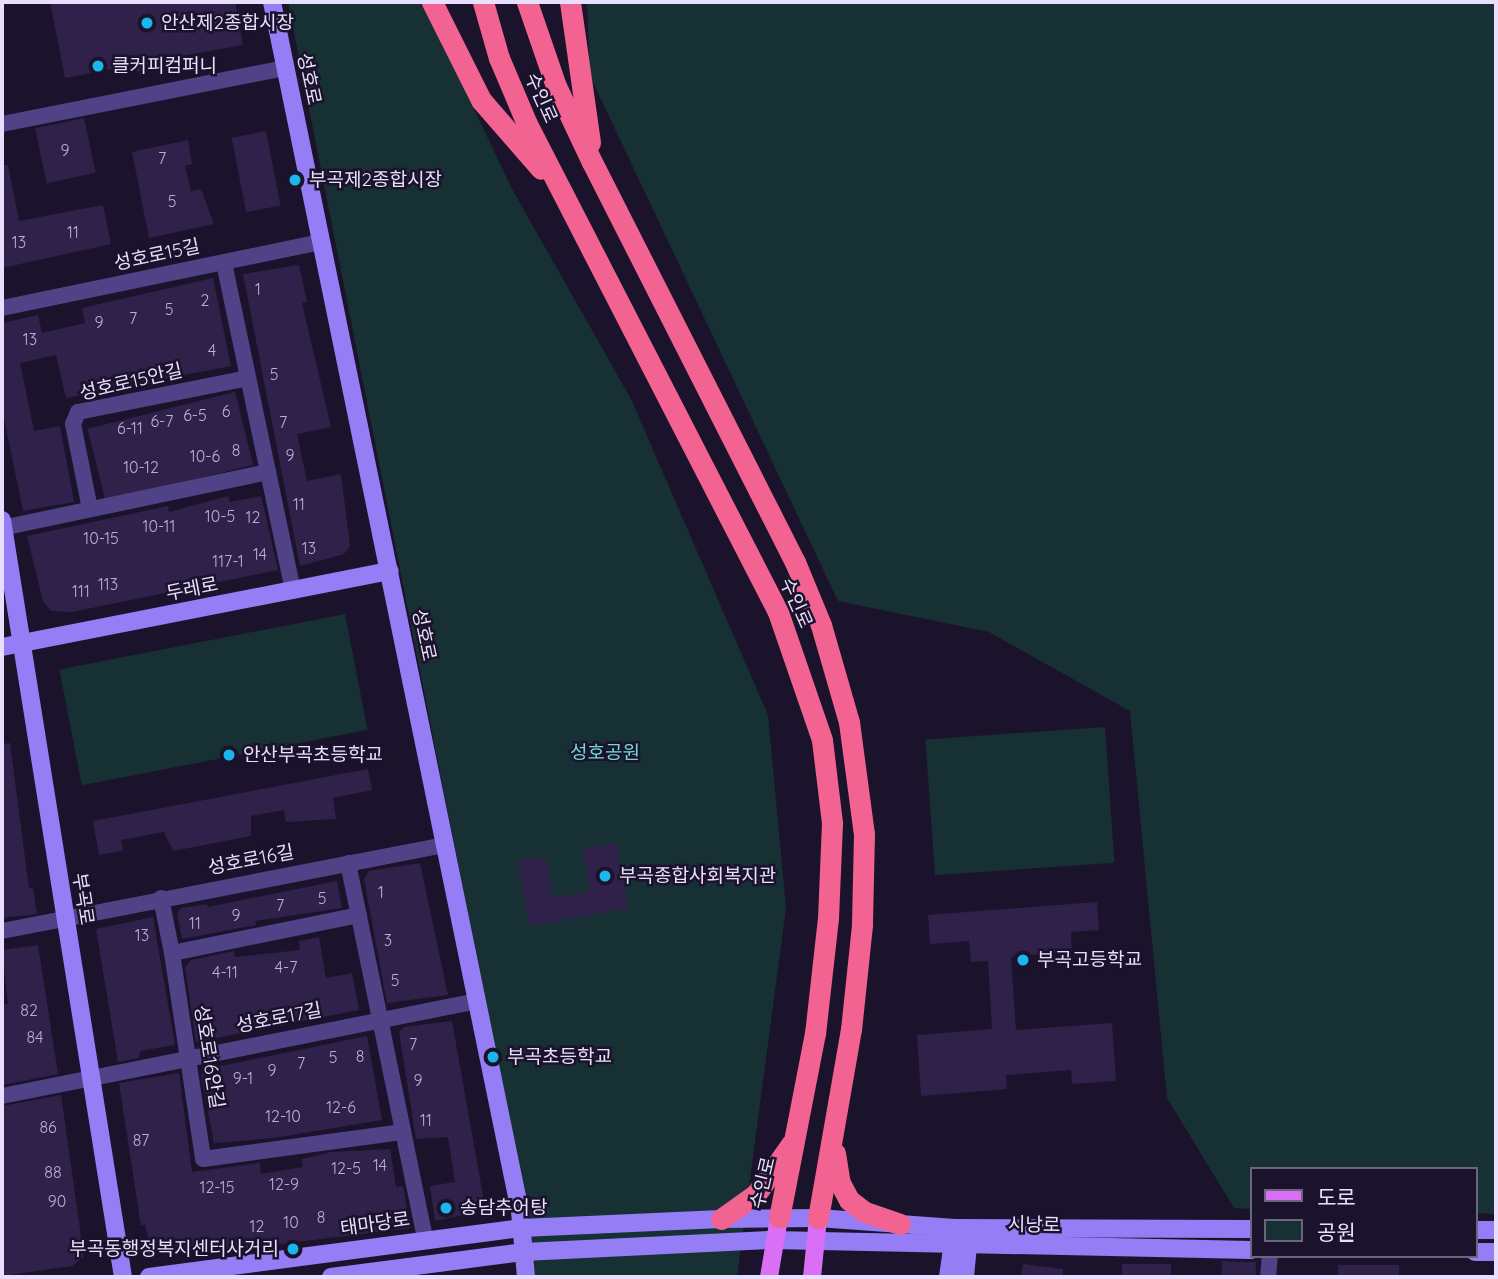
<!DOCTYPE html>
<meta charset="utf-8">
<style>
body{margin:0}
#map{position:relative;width:1498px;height:1279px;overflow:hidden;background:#1b132b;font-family:Quicksand,"Noto Sans KR",sans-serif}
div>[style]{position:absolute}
.green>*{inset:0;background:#173034;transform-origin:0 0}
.building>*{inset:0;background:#30214a;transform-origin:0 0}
.street>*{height:16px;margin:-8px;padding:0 8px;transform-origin:8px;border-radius:8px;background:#504286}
.secondary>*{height:18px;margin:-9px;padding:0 9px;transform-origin:9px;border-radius:9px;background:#947df5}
.primary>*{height:18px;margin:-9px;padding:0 9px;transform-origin:9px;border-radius:9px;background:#d96ff4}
.highway>*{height:21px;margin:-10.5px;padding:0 10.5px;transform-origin:10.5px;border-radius:10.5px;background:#f36391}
.dots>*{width:19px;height:19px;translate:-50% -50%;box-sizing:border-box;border:4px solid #1b132b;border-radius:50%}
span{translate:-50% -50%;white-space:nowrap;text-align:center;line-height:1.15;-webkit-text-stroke:5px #1b132b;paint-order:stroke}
.number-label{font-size:16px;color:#b9b0d0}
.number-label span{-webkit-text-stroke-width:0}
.poi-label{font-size:19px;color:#e7dffd}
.left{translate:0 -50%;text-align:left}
.right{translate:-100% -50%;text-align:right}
.street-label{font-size:19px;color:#e7dffd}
.park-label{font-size:19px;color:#6fd9d0}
.frame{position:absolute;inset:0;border:4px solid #e7dffd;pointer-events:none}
.legend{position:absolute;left:1250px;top:1167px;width:228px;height:91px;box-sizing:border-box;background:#1b132b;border:2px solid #6d657f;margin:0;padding:9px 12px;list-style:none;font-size:21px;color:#e7dffd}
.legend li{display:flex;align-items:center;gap:14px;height:35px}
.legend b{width:35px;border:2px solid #6d657f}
</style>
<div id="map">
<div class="green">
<div style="clip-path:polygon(288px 2px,423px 2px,512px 189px,631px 399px,768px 715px,786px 908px,737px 1277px,530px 1277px,526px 1208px)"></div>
<div style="clip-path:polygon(587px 2px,1496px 2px,1496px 1214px,1475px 1213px,1475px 1169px,1251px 1169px,1251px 1209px,1234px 1208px,1167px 1098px,1130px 711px,989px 632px,838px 601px,590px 76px)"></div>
<div style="left:345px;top:614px;width:118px;height:291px;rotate:79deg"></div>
<div style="left:1105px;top:727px;width:136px;height:180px;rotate:86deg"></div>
</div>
<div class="building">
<div style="clip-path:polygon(50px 2px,235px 2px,243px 45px,165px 59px,145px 73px,123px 67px,65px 78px)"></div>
<div style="left:84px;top:118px;width:56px;height:50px;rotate:78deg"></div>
<div style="left:266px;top:131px;width:76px;height:35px;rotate:79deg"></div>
<div style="clip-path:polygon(188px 140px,192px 164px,185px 166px,191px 191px,201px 189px,214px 224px,149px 238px,132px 152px)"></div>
<div style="clip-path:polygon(2px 165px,8px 165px,19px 221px,103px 205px,111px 244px,2px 268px)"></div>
<div style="clip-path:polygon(299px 265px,307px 302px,302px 303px,331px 427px,297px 434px,307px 481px,341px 474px,350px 546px,344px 554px,300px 566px,243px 274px)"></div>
<div style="clip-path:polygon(213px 278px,231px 366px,66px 398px,56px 355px,20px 363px,34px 431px,60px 426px,74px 502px,23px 511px,2px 408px,2px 323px,38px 315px,42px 333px,85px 323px,82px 308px)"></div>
<div style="left:235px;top:392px;width:75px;height:152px;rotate:76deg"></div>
<div style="clip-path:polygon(228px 496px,230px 502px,261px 496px,278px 570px,72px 612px,51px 611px,43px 601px,27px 536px,168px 506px,169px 512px)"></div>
<div style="clip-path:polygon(10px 743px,29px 888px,33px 888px,37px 914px,2px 918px,2px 744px)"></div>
<div style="clip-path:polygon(368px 769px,372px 790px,333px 798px,336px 819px,286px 822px,284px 810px,251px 816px,251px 836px,173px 851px,164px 832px,121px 840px,123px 851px,99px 855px,93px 821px)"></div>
<div style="clip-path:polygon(617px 843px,628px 908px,529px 926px,517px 861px,545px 856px,553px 898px,590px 891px,583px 849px)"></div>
<div style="clip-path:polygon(420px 863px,448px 995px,387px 1003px,364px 879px,369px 871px)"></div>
<div style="clip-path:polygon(337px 881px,342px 908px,255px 921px,256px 925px,182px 939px,177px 914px,181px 908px,207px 904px,208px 907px)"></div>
<div style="clip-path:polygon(1097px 902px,1099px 930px,1071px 932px,1072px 952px,1011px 957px,1016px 1030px,1112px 1023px,1116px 1081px,1072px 1084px,1071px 1070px,1006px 1075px,1007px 1089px,921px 1096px,917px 1035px,992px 1029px,988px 961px,971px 962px,969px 941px,930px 944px,928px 915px)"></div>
<div style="clip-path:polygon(153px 917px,175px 1045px,140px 1051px,139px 1058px,118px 1062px,96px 929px)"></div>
<div style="clip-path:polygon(319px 937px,326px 978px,352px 973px,359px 1010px,196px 1042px,185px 967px,191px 960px,234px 951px,235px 957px,300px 950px,299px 941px)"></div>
<div style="clip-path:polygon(38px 945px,58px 1074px,2px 1085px,2px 1005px,8px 1004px,2px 950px)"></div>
<div style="clip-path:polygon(452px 1021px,483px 1196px,473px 1213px,435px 1221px,430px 1186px,455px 1182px,448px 1137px,416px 1139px,399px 1032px,404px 1027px)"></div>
<div style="clip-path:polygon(367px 1036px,382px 1120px,274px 1138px,214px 1143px,201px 1075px,206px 1069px)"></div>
<div style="clip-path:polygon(179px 1073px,192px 1172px,260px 1163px,261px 1174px,303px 1167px,302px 1159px,331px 1152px,390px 1149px,396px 1187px,403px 1186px,410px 1228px,215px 1252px,215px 1247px,152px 1252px,145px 1225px,141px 1226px,119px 1083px)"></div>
<div style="clip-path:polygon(61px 1095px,84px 1257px,72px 1266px,2px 1276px,2px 1106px)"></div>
<div style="left:1222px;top:1261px;width:34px;height:16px;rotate:2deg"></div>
<div style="clip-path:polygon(1023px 1264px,1063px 1269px,1063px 1277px,1021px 1277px)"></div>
<div style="left:1122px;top:1264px;width:49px;height:13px"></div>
<div style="left:1338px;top:1265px;width:61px;height:12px"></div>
</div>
<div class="street">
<div style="left:2px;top:124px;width:288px;rotate:-11.2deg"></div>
<div style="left:224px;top:263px;width:335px;rotate:78.1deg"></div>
<div style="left:2px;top:308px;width:326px;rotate:-11.7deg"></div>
<div style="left:90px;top:509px;width:87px;rotate:-101.3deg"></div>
<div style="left:73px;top:424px;width:13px;rotate:-67deg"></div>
<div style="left:78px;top:412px;width:173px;rotate:-11.3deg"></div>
<div style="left:2px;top:528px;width:272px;rotate:-11.9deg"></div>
<div style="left:348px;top:863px;width:384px;rotate:78.4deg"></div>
<div style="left:161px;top:898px;width:56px;rotate:78.7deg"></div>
<div style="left:359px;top:915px;width:191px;rotate:168.5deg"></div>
<div style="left:172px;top:953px;width:208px;rotate:81.4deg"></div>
<div style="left:203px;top:1159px;width:202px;rotate:-7.7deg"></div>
<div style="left:2px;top:931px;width:452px;rotate:-11deg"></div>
<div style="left:2px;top:1096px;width:484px;rotate:-11.3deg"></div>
<div style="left:1268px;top:1277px;width:21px;rotate:-85deg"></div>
</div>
<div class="secondary">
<div style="left:272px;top:2px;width:1234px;rotate:78.41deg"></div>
<div style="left:520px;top:1211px;width:66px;rotate:84.8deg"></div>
<div style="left:2px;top:520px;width:767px;rotate:80.92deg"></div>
<div style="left:2px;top:647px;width:395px;rotate:-11.1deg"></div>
<div style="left:1475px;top:1230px;width:21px"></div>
<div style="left:1475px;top:1252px;width:21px"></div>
<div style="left:149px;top:1277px;width:376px;rotate:-7.5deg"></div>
<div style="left:522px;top:1228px;width:199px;rotate:-2.6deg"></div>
<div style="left:721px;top:1219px;width:97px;rotate:-0.6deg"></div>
<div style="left:818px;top:1218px;width:137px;rotate:4.2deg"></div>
<div style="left:955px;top:1228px;width:296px;rotate:0.2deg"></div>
<div style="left:331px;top:1277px;width:195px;rotate:-7.4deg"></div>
<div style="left:524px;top:1252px;width:249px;rotate:-2.8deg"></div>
<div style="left:773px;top:1240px;width:478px;rotate:1.2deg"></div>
<div style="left:948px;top:1277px;width:42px;rotate:-81.9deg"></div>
<div style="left:965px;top:1277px;width:42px;rotate:-84.6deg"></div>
</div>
<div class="primary">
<div style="left:769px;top:1277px;width:60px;rotate:-80.4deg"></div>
<div style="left:812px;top:1277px;width:59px;rotate:-84.2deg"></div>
</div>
<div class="highway">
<div style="left:432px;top:2px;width:110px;rotate:63.4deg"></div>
<div style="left:481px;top:100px;width:91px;rotate:49deg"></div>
<div style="left:483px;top:2px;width:58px;rotate:74.1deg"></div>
<div style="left:499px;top:58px;width:72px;rotate:67deg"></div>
<div style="left:527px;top:124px;width:549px;rotate:62.78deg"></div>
<div style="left:778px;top:612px;width:135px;rotate:71deg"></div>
<div style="left:822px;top:740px;width:84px;rotate:83.1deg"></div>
<div style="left:832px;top:823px;width:95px;rotate:92.4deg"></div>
<div style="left:828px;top:918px;width:116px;rotate:96.4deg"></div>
<div style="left:815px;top:1033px;width:188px;rotate:101deg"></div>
<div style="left:527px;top:2px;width:89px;rotate:71deg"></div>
<div style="left:556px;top:86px;width:84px;rotate:64.7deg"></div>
<div style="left:592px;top:162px;width:449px;rotate:63.1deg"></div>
<div style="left:795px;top:562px;width:68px;rotate:67.6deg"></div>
<div style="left:821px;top:625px;width:101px;rotate:73.9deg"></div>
<div style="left:849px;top:722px;width:113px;rotate:82.4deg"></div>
<div style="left:864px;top:834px;width:91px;rotate:91.3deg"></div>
<div style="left:862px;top:925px;width:105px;rotate:96deg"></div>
<div style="left:851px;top:1029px;width:192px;rotate:99.9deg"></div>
<div style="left:570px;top:2px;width:142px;rotate:81.9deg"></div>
<div style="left:835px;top:1153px;width:30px;rotate:81deg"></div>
<div style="left:840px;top:1183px;width:19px;rotate:62deg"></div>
<div style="left:849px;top:1200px;width:20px;rotate:37deg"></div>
<div style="left:865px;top:1212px;width:37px;rotate:19deg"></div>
<div style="left:721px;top:1219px;width:43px;rotate:-35.5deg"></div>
<div style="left:756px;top:1194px;width:62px;rotate:-54.8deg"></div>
</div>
<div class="dots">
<div style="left:147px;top:23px;background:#1ab6ee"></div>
<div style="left:98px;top:66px;background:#1ab6ee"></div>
<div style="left:295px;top:180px;background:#1ab6ee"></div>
<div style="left:229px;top:755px;background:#1ab6ee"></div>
<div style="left:605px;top:876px;background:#1ab6ee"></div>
<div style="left:1023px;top:960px;background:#1ab6ee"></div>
<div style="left:493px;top:1057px;background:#1ab6ee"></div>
<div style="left:446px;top:1208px;background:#1ab6ee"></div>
<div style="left:293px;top:1249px;background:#1ab6ee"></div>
</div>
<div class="number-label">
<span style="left:65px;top:150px">9</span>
<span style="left:162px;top:158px">7</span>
<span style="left:172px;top:201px">5</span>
<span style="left:73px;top:232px">11</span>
<span style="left:19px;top:242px">13</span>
<span style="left:258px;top:289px">1</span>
<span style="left:205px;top:300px">2</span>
<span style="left:169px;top:309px">5</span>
<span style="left:133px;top:318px">7</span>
<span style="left:99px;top:322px">9</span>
<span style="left:30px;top:339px">13</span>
<span style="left:212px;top:350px">4</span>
<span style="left:274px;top:374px">5</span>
<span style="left:226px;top:411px">6</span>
<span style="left:195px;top:415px">6-5</span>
<span style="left:162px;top:421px">6-7</span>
<span style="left:283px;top:422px">7</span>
<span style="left:130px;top:428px">6-11</span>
<span style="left:236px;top:450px">8</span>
<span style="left:290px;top:455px">9</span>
<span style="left:205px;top:456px">10-6</span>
<span style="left:141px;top:467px">10-12</span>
<span style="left:299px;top:504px">11</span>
<span style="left:220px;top:516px">10-5</span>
<span style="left:253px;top:517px">12</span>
<span style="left:159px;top:526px">10-11</span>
<span style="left:101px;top:538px">10-15</span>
<span style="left:309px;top:548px">13</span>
<span style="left:260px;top:554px">14</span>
<span style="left:228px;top:561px">117-1</span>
<span style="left:108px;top:584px">113</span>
<span style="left:81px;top:591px">111</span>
<span style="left:381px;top:892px">1</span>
<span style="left:322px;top:898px">5</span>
<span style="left:280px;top:905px">7</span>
<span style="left:236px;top:915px">9</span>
<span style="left:195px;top:923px">11</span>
<span style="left:142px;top:935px">13</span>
<span style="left:388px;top:940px">3</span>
<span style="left:286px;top:967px">4-7</span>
<span style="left:225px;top:972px">4-11</span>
<span style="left:395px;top:980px">5</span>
<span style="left:29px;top:1010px">82</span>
<span style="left:35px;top:1037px">84</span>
<span style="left:413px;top:1044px">7</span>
<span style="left:360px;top:1056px">8</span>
<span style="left:333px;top:1057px">5</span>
<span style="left:301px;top:1063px">7</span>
<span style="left:272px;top:1070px">9</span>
<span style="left:243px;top:1078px">9-1</span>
<span style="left:418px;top:1080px">9</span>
<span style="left:341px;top:1107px">12-6</span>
<span style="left:283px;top:1116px">12-10</span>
<span style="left:426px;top:1120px">11</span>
<span style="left:48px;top:1127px">86</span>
<span style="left:141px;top:1140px">87</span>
<span style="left:380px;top:1165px">14</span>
<span style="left:346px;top:1168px">12-5</span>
<span style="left:53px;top:1172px">88</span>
<span style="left:284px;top:1184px">12-9</span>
<span style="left:217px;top:1187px">12-15</span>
<span style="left:57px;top:1201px">90</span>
<span style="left:321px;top:1217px">8</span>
<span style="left:291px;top:1222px">10</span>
<span style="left:257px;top:1226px">12</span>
</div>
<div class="poi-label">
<span class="left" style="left:161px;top:23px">안산제2종합시장</span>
<span class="left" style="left:112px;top:66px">클커피컴퍼니</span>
<span class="left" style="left:309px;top:180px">부곡제2종합시장</span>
<span class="left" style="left:243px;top:755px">안산부곡초등학교</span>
<span class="left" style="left:619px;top:876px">부곡종합사회복지관</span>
<span class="left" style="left:1037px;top:960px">부곡고등학교</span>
<span class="left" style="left:507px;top:1057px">부곡초등학교</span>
<span class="left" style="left:460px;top:1208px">송담추어탕</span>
<span class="right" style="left:279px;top:1249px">부곡동행정복지센터사거리</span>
</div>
<div class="street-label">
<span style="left:309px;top:79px;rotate:78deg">성호로</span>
<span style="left:541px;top:98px;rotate:66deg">수인로</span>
<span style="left:157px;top:255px;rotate:-12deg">성호로15길</span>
<span style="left:131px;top:382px;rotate:-13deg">성호로15안길</span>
<span style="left:192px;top:589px;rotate:-11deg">두레로</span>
<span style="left:796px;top:603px;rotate:66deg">수인로</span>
<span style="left:424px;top:635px;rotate:78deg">성호로</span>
<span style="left:251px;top:860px;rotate:-11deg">성호로16길</span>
<span style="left:83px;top:899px;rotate:81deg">부곡로</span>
<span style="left:279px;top:1018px;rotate:-11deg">성호로17길</span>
<span style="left:209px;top:1057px;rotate:81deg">성호로16안길</span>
<span style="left:763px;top:1183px;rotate:-77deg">수인로</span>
<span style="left:375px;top:1224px;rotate:-8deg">태마당로</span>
<span style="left:1034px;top:1225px;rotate:1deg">시낭로</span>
</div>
<div class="park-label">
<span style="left:605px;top:753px">성호공원</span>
</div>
<div class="frame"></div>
<ul class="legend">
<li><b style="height:9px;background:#d96ff4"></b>도로</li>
<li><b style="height:19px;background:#173034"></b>공원</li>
</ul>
</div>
